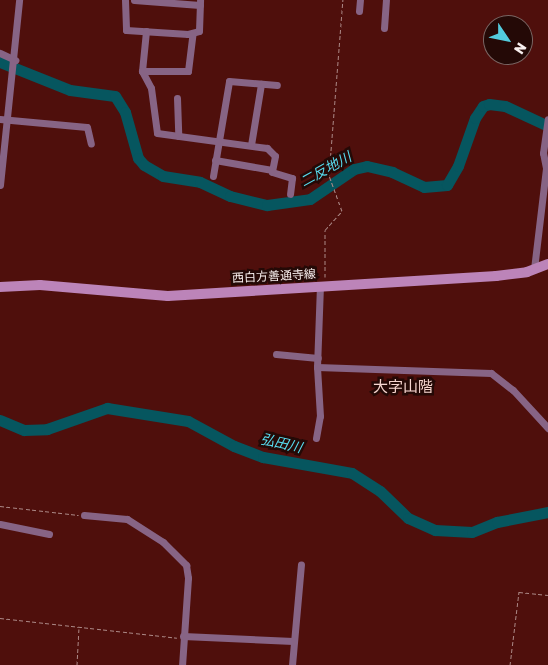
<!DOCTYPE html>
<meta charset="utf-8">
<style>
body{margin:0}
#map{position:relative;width:548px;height:665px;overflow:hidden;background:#4f0f0c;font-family:Rubik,"Noto Sans JP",sans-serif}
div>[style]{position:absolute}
.river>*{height:11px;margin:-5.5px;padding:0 5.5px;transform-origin:5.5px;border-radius:5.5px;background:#06565f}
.path>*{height:1px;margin-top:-0.5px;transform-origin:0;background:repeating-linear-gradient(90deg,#ab8886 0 4px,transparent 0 6.5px)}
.street>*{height:7px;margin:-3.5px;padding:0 3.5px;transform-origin:3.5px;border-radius:3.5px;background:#876485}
.secondary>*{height:10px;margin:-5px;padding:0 5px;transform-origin:5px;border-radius:5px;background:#bc84b9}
span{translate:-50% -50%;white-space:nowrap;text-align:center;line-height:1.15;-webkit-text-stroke:5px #240906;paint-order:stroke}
.street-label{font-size:12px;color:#f9f0ef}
.water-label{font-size:14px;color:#58dcef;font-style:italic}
.quarter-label{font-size:15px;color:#f6d5cf}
.north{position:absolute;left:483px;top:15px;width:50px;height:50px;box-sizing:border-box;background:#240906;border:1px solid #796563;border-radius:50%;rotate:124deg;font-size:14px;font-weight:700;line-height:20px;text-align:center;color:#f9f0ef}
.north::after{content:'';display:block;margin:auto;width:18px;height:22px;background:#53cbdc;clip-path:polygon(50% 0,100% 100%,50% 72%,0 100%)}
</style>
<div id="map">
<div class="river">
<div style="left:0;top:62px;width:75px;rotate:21.8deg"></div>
<div style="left:70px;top:90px;width:45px;rotate:7.6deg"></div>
<div style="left:115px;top:96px;width:19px;rotate:58deg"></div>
<div style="left:125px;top:112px;width:48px;rotate:74.2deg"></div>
<div style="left:138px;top:158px;width:9px;rotate:49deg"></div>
<div style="left:144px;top:165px;width:22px;rotate:30deg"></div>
<div style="left:163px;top:176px;width:37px;rotate:9deg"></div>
<div style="left:200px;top:182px;width:33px;rotate:25deg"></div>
<div style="left:230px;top:196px;width:38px;rotate:14deg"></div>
<div style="left:267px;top:205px;width:43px;rotate:-7.9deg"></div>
<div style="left:310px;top:199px;width:53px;rotate:-34.3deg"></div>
<div style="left:354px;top:169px;width:13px;rotate:-13deg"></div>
<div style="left:367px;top:166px;width:26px;rotate:13deg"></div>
<div style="left:392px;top:172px;width:35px;rotate:25deg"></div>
<div style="left:424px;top:187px;width:23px;rotate:-5deg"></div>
<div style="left:447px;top:185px;width:22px;rotate:-60deg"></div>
<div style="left:458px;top:166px;width:51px;rotate:-70.5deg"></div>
<div style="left:475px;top:118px;width:14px;rotate:-56deg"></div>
<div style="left:483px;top:106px;width:6px;rotate:-18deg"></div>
<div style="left:489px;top:104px;width:16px;rotate:7deg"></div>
<div style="left:505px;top:106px;width:47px;rotate:24.9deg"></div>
<div style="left:0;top:420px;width:26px;rotate:23deg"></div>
<div style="left:24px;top:430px;width:23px;rotate:-2deg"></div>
<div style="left:47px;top:429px;width:64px;rotate:-19.3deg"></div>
<div style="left:107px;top:408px;width:82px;rotate:9.1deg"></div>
<div style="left:188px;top:421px;width:52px;rotate:28.5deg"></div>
<div style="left:234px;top:446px;width:31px;rotate:21deg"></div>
<div style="left:263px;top:457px;width:90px;rotate:10.2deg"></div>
<div style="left:352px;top:473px;width:33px;rotate:33deg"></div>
<div style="left:380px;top:491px;width:39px;rotate:44deg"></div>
<div style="left:408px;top:518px;width:30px;rotate:24deg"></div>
<div style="left:435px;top:530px;width:37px;rotate:3deg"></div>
<div style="left:472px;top:532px;width:27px;rotate:-22deg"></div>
<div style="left:497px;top:522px;width:52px;rotate:-11.1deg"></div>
</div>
<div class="path">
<div style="left:325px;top:277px;width:47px;rotate:-90deg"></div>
<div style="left:325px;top:230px;width:25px;rotate:-48deg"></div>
<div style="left:342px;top:211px;width:37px;rotate:-110deg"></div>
<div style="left:329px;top:176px;width:177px;rotate:-85.5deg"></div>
<div style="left:0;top:506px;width:79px;rotate:6.6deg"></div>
<div style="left:0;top:618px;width:178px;rotate:6.4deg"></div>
<div style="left:77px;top:665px;width:36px;rotate:-87deg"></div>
<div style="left:510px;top:665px;width:74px;rotate:-83deg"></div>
<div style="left:519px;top:592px;width:29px;rotate:6deg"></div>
</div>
<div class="street">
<div style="left:125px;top:0;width:30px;rotate:88deg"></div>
<div style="left:126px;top:30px;width:62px;rotate:3.7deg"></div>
<div style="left:188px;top:34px;width:11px;rotate:-15deg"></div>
<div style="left:199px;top:31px;width:31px;rotate:-88deg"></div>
<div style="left:134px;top:0;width:66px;rotate:4.3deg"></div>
<div style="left:359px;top:11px;width:11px;rotate:-85deg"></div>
<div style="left:384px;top:28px;width:28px;rotate:-86deg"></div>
<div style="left:146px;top:31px;width:40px;rotate:95.7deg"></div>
<div style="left:142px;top:71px;width:19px;rotate:62deg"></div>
<div style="left:151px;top:88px;width:45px;rotate:82.4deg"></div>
<div style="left:157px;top:133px;width:111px;rotate:7.8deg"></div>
<div style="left:267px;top:148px;width:11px;rotate:45deg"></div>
<div style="left:275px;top:156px;width:16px;rotate:101deg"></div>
<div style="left:272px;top:172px;width:21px;rotate:17deg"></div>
<div style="left:292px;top:178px;width:16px;rotate:97deg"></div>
<div style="left:0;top:53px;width:17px;rotate:25deg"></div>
<div style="left:142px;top:71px;width:46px"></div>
<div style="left:188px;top:71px;width:38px;rotate:-83deg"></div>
<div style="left:177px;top:98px;width:38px;rotate:88deg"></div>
<div style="left:0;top:119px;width:87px;rotate:5.3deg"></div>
<div style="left:87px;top:127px;width:17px;rotate:77deg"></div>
<div style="left:251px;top:145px;width:62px;rotate:-80.7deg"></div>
<div style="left:215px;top:160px;width:58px;rotate:10deg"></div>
<div style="left:213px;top:176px;width:96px;rotate:-80.4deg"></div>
<div style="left:229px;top:81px;width:48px;rotate:4.8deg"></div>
<div style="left:0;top:185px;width:186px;rotate:-84.1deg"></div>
<div style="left:534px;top:269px;width:102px;rotate:-83.2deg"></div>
<div style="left:546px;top:168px;width:15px;rotate:-101deg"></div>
<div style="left:543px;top:153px;width:34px;rotate:-82deg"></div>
<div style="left:276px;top:354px;width:42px;rotate:5.4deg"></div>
<div style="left:317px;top:367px;width:174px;rotate:2deg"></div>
<div style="left:491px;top:373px;width:28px;rotate:38deg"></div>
<div style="left:513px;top:390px;width:52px;rotate:47.4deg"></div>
<div style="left:316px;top:438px;width:22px;rotate:-80deg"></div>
<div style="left:320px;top:416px;width:49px;rotate:-93.5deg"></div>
<div style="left:317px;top:367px;width:80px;rotate:-87.9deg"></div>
<div style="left:84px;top:515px;width:43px;rotate:5.3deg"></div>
<div style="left:127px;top:519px;width:43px;rotate:32.6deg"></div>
<div style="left:163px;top:542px;width:33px;rotate:45deg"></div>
<div style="left:186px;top:565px;width:13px;rotate:81deg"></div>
<div style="left:188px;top:578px;width:87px;rotate:93.9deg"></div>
<div style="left:0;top:524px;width:50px;rotate:11.5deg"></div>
<div style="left:183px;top:636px;width:110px;rotate:2.6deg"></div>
<div style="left:292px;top:665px;width:101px;rotate:-84.9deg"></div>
</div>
<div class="secondary">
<div style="left:0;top:287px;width:40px;rotate:-2.9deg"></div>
<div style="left:40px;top:285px;width:128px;rotate:4.9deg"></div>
<div style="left:168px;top:296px;width:329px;rotate:-3.5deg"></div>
<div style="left:496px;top:276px;width:31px;rotate:-7deg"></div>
<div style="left:527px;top:272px;width:22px;rotate:-21deg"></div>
</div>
<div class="street-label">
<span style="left:274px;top:277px;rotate:-3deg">西白方善通寺線</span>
</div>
<div class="water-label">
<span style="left:326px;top:170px;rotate:-29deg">二反地川</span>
<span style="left:281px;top:444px;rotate:13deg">弘田川</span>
</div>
<div class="quarter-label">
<span style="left:403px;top:388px">大字山階</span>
</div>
<div class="north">N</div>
</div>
